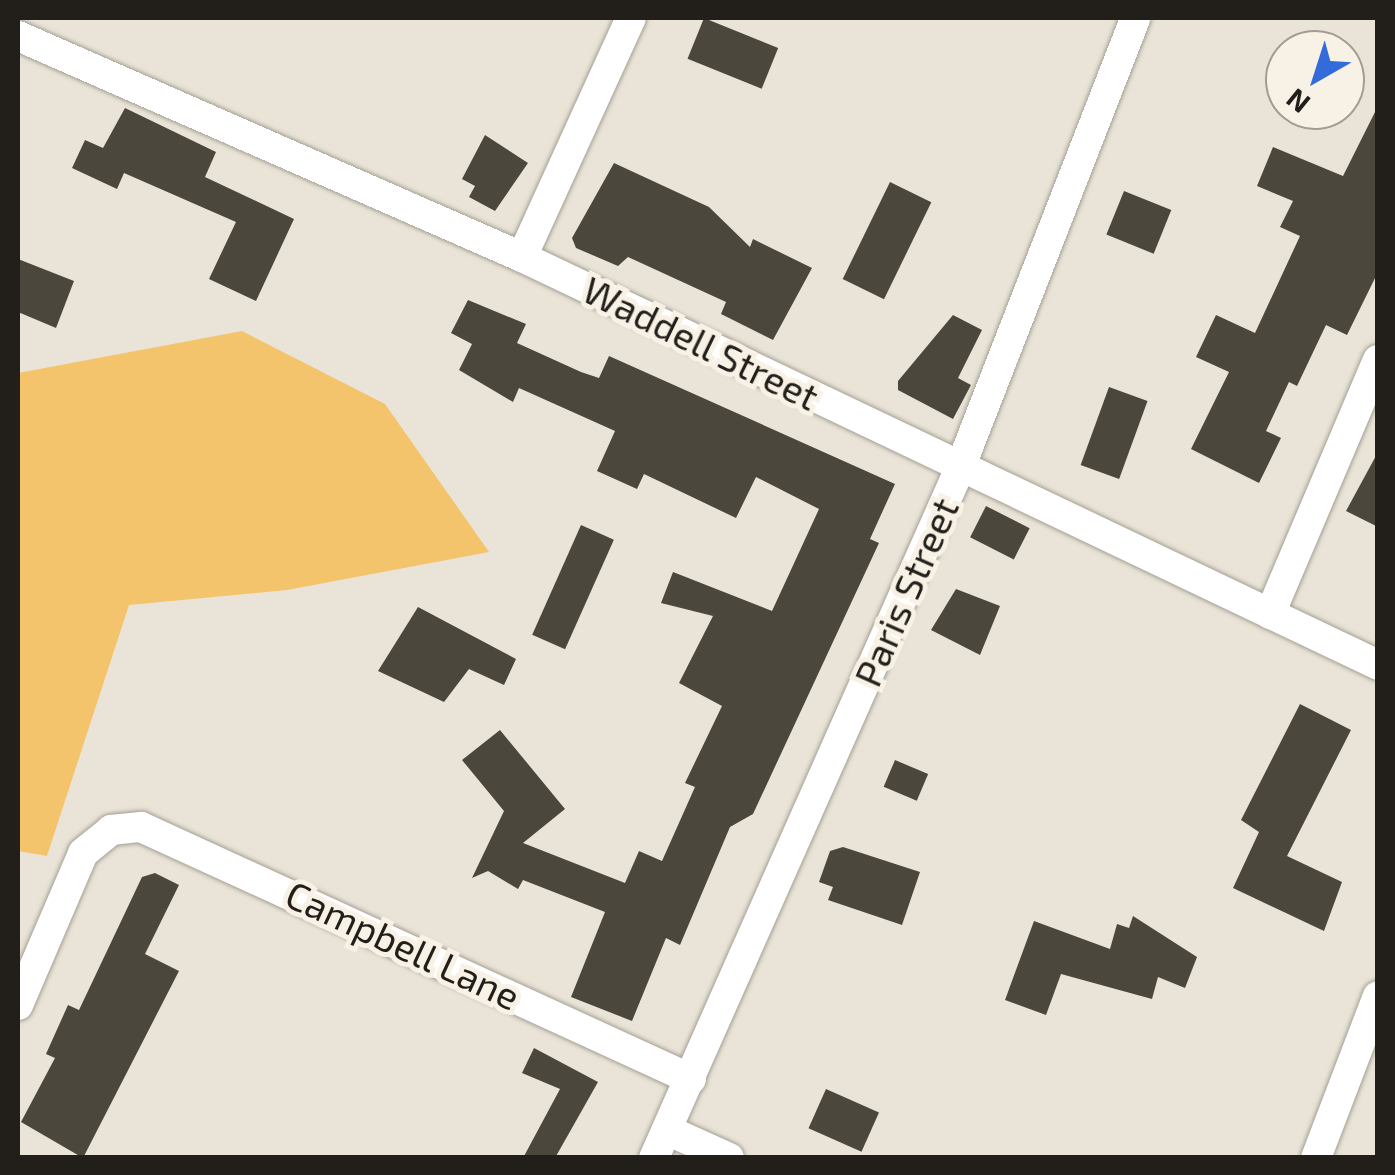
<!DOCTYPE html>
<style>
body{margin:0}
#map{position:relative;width:1395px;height:1175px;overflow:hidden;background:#eae4d8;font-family:"Exo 2",sans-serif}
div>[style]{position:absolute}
.green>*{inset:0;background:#f3c46b}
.building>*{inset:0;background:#4c473d;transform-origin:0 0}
.roads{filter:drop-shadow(0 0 2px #a59f94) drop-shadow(0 0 2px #a59f94)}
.street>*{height:30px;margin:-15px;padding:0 15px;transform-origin:15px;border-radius:15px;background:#fff}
span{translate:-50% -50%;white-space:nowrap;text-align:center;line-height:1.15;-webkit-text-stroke:10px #f8f1e5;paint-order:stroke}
.street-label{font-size:38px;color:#221f1b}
.frame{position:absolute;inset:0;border:20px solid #221f1b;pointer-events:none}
.north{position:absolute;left:1265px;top:30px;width:100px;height:100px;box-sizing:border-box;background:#f8f1e5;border:2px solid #a29d94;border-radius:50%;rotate:219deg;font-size:28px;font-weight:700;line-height:40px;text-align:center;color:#221f1b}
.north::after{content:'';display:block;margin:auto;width:35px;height:45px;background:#336bda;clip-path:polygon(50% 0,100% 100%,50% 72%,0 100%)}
</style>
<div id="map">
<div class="green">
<div style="clip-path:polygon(242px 331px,385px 404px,489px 552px,287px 590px,129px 605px,47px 856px,18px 851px,18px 373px)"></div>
</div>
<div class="building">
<div style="left:704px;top:18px;width:80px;height:44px;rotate:22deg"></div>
<div style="clip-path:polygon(1378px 106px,1378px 272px,1347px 335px,1326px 325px,1297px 386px,1289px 382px,1266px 431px,1281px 438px,1259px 483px,1191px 449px,1229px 372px,1196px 357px,1216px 315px,1255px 333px,1300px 236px,1280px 227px,1293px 201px,1257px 186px,1273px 147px,1343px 176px)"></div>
<div style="clip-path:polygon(125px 108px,216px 152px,205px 177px,294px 219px,256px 301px,209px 279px,236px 222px,124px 173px,117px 189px,72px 168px,85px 140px,103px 148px)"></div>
<div style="clip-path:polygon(485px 135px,528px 163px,495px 211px,469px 197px,475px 186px,462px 179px)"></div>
<div style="clip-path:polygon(614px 163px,709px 207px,750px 247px,753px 239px,812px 268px,773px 340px,721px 314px,726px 302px,628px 257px,618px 266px,576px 248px,572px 238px)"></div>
<div style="left:890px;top:182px;width:46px;height:108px;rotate:26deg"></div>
<div style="left:1124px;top:191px;width:51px;height:47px;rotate:22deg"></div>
<div style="clip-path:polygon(18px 259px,74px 281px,56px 328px,18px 312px)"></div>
<div style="clip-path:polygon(468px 300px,526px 324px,517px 343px,581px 372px,599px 378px,609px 356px,895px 484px,870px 539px,879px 543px,753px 814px,730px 827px,680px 945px,666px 938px,632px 1021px,571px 997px,605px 912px,523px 880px,518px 889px,488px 871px,472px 878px,504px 811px,462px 760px,500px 730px,565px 809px,523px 843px,625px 883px,639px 851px,662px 861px,695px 787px,685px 783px,722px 706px,679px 683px,713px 616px,661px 603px,673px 572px,772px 611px,819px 509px,756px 477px,736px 518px,644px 474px,637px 489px,597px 471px,615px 431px,519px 388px,513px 402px,459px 370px,472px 344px,451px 333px)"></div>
<div style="clip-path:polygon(953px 315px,982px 330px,958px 378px,971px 385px,953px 419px,898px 390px,898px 381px)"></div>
<div style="left:1109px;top:387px;width:41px;height:83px;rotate:20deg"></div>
<div style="clip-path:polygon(1378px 452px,1378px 527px,1346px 511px)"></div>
<div style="left:986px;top:506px;width:49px;height:35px;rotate:27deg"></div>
<div style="left:581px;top:525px;width:36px;height:120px;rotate:24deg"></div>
<div style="clip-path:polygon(956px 589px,1000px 606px,980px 655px,931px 630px)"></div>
<div style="clip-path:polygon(418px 607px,516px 659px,504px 685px,469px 669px,444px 702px,378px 671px)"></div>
<div style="clip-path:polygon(1300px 704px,1351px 730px,1287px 856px,1342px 882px,1324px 931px,1233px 888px,1259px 832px,1241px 820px)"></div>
<div style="left:895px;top:760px;width:36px;height:29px;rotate:23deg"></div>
<div style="clip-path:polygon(843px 847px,920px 872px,902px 925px,828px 900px,833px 887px,819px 882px,830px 851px)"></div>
<div style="clip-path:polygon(155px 873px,179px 885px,145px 954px,179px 971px,83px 1158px,21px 1122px,55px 1058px,46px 1054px,68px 1005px,79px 1010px,142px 877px)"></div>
<div style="clip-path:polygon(1133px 916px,1197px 957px,1185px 988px,1158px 977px,1152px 999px,1061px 974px,1046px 1015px,1005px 1000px,1034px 921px,1110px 949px,1117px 924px,1129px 928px)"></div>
<div style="clip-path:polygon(534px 1048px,598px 1082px,555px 1158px,523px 1158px,560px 1089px,522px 1073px)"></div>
<div style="left:826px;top:1089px;width:58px;height:43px;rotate:24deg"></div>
</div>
<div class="roads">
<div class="street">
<div style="left:18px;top:36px;width:550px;rotate:23.68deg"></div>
<div style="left:522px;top:257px;width:948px;rotate:25.48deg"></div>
<div style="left:522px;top:257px;width:263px;rotate:-65.5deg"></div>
<div style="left:1270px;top:614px;width:276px;rotate:-67deg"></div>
<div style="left:18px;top:1005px;width:165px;rotate:-66.8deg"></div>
<div style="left:83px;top:853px;width:36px;rotate:-39deg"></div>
<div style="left:111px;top:830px;width:30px;rotate:-6deg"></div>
<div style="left:141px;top:827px;width:605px;rotate:24.62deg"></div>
<div style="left:667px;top:1130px;width:68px;rotate:24.3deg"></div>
<div style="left:654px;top:1158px;width:755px;rotate:-66.08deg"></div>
<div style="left:960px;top:468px;width:483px;rotate:-68.7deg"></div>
<div style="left:1316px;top:1158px;width:173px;rotate:-69.1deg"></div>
</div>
</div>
<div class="street-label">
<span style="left:701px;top:343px;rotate:26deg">Waddell Street</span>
<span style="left:906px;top:592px;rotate:-66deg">Paris Street</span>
<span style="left:403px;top:945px;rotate:25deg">Campbell Lane</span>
</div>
<div class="frame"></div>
<div class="north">N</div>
</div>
